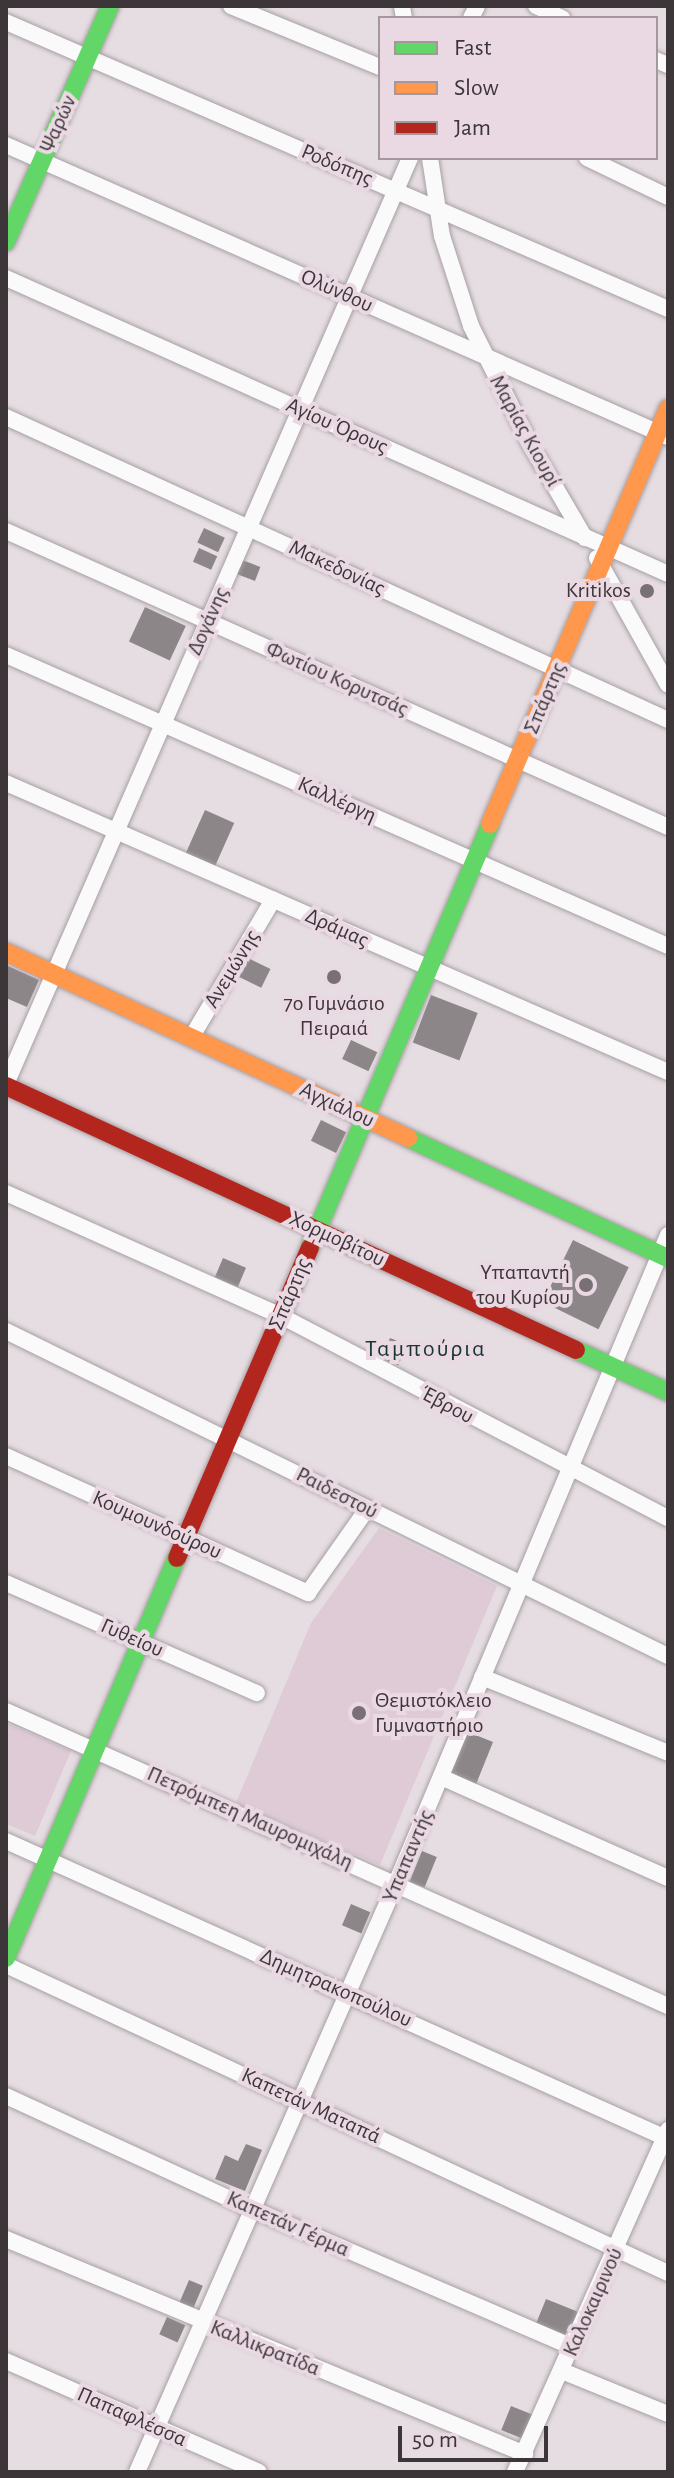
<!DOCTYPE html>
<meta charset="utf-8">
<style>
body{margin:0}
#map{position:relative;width:674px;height:2478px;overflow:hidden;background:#e6dde2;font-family:"Alegreya Sans",sans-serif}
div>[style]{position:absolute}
.green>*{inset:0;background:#decbd6}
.building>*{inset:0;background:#8c8689;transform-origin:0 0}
.roads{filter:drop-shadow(0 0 2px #a69fa3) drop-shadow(0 0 2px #a69fa3)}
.street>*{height:16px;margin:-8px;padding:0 8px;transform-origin:8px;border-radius:8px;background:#fbfafb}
.fast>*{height:18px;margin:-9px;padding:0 9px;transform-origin:9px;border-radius:9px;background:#63d668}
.slow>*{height:18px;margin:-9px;padding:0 9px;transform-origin:9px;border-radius:9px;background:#ff974d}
.jam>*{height:18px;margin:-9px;padding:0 9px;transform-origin:9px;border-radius:9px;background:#b3261e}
.dots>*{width:22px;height:22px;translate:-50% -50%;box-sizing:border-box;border:4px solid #ead9e3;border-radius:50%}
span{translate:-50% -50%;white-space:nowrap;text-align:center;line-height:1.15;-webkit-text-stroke:8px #ead9e3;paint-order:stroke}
.street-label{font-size:22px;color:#3c3639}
.poi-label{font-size:22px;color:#3c3639}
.right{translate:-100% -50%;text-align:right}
.left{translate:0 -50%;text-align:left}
.neighbourhood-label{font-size:24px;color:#153733;letter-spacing:2px}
.frame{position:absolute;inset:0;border:8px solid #3c3639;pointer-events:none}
.legend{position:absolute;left:378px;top:16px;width:280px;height:144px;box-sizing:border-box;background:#ead9e3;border:2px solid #a4989f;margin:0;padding:10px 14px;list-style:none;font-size:24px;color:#3c3639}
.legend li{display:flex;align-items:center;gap:16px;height:40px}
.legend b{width:40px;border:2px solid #a4989f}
.scale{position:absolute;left:398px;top:2426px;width:150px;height:36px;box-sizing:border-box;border:4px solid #3c3639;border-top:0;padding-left:10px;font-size:24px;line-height:28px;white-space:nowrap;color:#3c3639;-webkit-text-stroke:6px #ead9e3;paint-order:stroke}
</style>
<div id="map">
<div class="green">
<div style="clip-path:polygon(379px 1528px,497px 1586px,380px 1865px,236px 1803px,311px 1623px)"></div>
<div style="clip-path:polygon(6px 1723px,71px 1751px,35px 1836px,6px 1824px)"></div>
</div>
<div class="building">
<div style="left:204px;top:528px;width:23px;height:16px;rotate:25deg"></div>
<div style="left:199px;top:548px;width:20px;height:15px;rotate:24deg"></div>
<div style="left:237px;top:558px;width:25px;height:15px;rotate:21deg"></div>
<div style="left:145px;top:607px;width:45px;height:38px;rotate:25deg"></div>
<div style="left:205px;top:810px;width:32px;height:49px;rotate:24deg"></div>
<div style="left:248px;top:958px;width:25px;height:21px;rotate:26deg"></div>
<div style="clip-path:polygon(6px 965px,39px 980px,27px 1007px,6px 998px)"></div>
<div style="left:431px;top:995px;width:50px;height:51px;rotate:21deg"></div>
<div style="left:351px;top:1040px;width:29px;height:21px;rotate:25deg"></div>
<div style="left:321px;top:1120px;width:28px;height:23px;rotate:26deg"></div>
<div style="left:573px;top:1240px;width:62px;height:69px;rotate:26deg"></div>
<div style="left:223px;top:1258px;width:25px;height:21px;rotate:23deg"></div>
<div style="left:390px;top:1338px;width:18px;height:22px;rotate:22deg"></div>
<div style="left:468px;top:1732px;width:27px;height:47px;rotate:22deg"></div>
<div style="left:422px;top:1851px;width:16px;height:33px;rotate:22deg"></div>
<div style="left:351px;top:1904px;width:21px;height:23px;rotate:23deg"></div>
<div style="clip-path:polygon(246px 2144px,262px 2150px,245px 2191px,215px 2179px,225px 2155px,238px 2161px)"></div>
<div style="left:189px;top:2280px;width:15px;height:26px;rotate:23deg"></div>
<div style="left:546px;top:2299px;width:35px;height:26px;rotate:22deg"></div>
<div style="left:167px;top:2317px;width:20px;height:19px;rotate:24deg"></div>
<div style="left:511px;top:2406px;width:27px;height:26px;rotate:22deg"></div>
</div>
<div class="roads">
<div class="street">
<div style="left:231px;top:6px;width:161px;rotate:22.3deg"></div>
<div style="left:402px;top:6px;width:12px;rotate:81deg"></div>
<div style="left:536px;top:6px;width:29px;rotate:25deg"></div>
<div style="left:471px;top:18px;width:13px;rotate:-63deg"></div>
<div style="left:6px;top:22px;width:722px;rotate:23.44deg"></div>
<div style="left:656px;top:60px;width:13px;rotate:23deg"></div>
<div style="left:6px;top:145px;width:724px;rotate:23.8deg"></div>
<div style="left:430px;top:158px;width:79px;rotate:81.3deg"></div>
<div style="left:442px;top:236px;width:95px;rotate:72.1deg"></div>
<div style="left:471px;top:326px;width:132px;rotate:63.4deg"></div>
<div style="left:530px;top:444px;width:109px;rotate:59.7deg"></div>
<div style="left:587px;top:158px;width:90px;rotate:25.7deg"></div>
<div style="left:6px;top:278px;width:725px;rotate:24.09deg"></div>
<div style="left:6px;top:417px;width:728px;rotate:24.59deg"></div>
<div style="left:6px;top:531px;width:725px;rotate:24.09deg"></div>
<div style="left:597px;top:558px;width:145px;rotate:60.8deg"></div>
<div style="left:6px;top:655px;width:723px;rotate:23.73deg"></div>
<div style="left:6px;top:783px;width:722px;rotate:23.58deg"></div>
<div style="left:191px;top:1038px;width:161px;rotate:-59.3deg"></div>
<div style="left:6px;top:1084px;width:1010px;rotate:-66.43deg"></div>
<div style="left:6px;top:1193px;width:301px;rotate:24.1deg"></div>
<div style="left:281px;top:1316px;width:437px;rotate:27.6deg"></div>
<div style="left:6px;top:1331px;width:737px;rotate:26.15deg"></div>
<div style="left:6px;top:1456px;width:332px;rotate:24.4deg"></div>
<div style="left:308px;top:1593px;width:103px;rotate:-54.9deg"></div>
<div style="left:6px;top:1583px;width:274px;rotate:23.7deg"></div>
<div style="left:482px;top:1677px;width:201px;rotate:22.2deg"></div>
<div style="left:6px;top:1711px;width:725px;rotate:24.02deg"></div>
<div style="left:441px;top:1777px;width:248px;rotate:24deg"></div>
<div style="left:6px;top:1841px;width:726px;rotate:24.23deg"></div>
<div style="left:6px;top:1965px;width:730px;rotate:24.95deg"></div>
<div style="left:6px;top:2096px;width:271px;rotate:24.7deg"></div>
<div style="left:252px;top:2209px;width:349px;rotate:23.3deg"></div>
<div style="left:6px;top:2239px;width:562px;rotate:22.5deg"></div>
<div style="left:6px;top:2361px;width:276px;rotate:23.7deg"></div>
<div style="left:562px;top:2371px;width:114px;rotate:22.1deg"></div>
<div style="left:137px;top:2472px;width:643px;rotate:-66.26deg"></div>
<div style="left:396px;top:1883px;width:703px;rotate:-67.23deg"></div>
<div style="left:515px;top:2472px;width:375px;rotate:-65.9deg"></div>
</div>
<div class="fast">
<div style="left:6px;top:242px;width:258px;rotate:-66.2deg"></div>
<div style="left:408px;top:1138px;width:286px;rotate:24.8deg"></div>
<div style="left:310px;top:1247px;width:460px;rotate:-66.9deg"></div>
<div style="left:576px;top:1350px;width:101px;rotate:24.5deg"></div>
<div style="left:6px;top:1958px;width:435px;rotate:-66.9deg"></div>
</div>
<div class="slow">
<div style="left:490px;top:824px;width:452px;rotate:-66.8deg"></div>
<div style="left:6px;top:952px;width:443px;rotate:24.8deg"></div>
</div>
<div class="jam">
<div style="left:6px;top:1086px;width:628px;rotate:24.85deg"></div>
<div style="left:177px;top:1558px;width:338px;rotate:-66.8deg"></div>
</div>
</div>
<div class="dots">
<div style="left:647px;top:591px;background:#787074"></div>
<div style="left:334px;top:977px;background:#787074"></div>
<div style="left:586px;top:1285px;background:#787074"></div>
<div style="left:359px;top:1713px;background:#787074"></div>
</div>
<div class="street-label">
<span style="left:58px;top:124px;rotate:-66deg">Ψαρών</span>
<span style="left:337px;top:165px;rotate:23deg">Ροδόπης</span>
<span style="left:337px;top:291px;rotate:24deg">Ολύνθου</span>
<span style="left:337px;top:426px;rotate:24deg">Αγίου Όρους</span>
<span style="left:525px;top:431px;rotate:61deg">Μαρίας Κιουρί</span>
<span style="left:337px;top:568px;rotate:25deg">Μακεδονίας</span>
<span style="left:208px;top:621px;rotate:-66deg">Δογάνης</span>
<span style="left:337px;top:679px;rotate:24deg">Φωτίου Κορυτσάς</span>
<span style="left:545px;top:698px;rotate:-67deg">Σπάρτης</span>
<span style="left:337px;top:800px;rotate:24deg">Καλλέργη</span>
<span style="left:337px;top:928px;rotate:24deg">Δράμας</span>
<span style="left:232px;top:969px;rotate:-59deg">Ανεμώνης</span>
<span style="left:337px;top:1105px;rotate:25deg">Αγχιάλου</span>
<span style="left:337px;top:1239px;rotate:25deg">Χορμοβίτου</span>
<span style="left:290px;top:1294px;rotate:-67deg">Σπάρτης</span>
<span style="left:447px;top:1405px;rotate:28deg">Έβρου</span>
<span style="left:337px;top:1493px;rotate:27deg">Ραιδεστού</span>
<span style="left:157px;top:1525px;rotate:24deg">Κουμουνδούρου</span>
<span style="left:132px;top:1638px;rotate:24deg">Γυθείου</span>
<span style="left:250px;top:1818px;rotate:24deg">Πετρόμπεη Μαυρομιχάλη</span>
<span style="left:408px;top:1856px;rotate:-67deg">Υπαπαντής</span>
<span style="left:336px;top:1988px;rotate:24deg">Δημητρακοπούλου</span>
<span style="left:311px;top:2106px;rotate:25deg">Καπετάν Ματαπά</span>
<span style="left:288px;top:2224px;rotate:24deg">Καπετάν Γέρμα</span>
<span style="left:593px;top:2302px;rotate:-66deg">Καλοκαιρινού</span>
<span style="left:265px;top:2348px;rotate:22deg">Καλλικρατίδα</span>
<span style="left:132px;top:2417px;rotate:24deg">Παπαφλέσσα</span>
</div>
<div class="poi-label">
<span class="right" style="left:631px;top:591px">Kritikos</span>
<span style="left:334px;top:1016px">7ο Γυμνάσιο<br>Πειραιά</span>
<span class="right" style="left:570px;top:1285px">Υπαπαντή<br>του Κυρίου</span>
<span class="left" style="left:375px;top:1713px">Θεμιστόκλειο<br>Γυμναστήριο</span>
</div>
<div class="neighbourhood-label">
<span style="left:426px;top:1350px">Ταμπούρια</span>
</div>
<div class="frame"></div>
<ul class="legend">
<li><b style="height:10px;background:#63d668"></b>Fast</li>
<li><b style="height:10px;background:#ff974d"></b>Slow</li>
<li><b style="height:10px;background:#b3261e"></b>Jam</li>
</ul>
<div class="scale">50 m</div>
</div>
